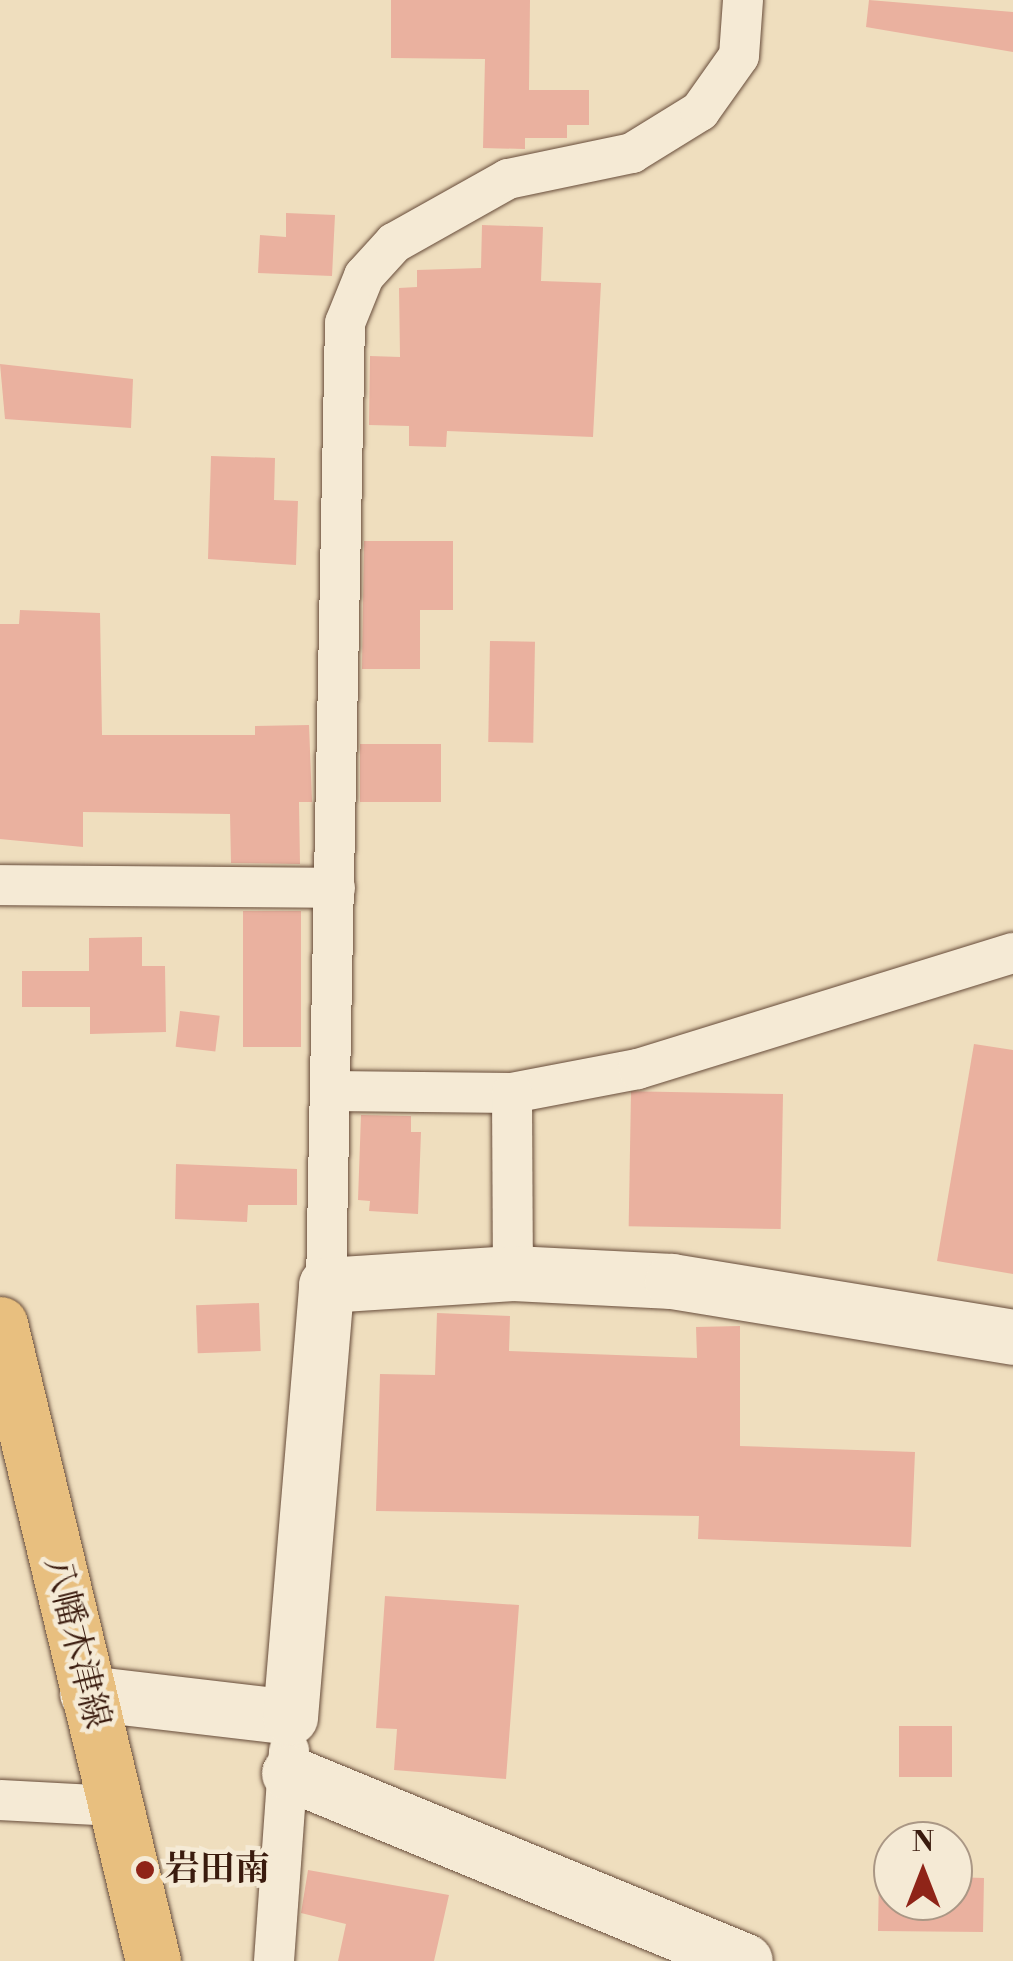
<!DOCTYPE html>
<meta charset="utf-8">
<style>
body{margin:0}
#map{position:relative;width:1013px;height:1961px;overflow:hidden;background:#efdebe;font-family:"Libre Bodoni","Noto Serif JP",serif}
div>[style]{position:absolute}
.building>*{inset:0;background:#eab19f;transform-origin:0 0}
.roads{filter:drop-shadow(0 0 2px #674c3a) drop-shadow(0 0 2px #674c3a)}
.street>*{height:40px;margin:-20px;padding:0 20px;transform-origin:20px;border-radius:20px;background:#f5ead5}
.secondary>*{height:55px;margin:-27.5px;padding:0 27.5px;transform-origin:27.5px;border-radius:27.5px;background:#f5ead5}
.primary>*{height:55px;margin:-27.5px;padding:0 27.5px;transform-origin:27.5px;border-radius:27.5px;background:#e8bf7f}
.dots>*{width:28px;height:28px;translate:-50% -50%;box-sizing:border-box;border:5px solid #f5ead5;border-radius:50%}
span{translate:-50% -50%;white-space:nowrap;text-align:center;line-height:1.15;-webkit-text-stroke:9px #f5ead5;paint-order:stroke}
.street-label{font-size:35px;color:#3a1b0e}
.poi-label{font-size:35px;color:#3a1b0e;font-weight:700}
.left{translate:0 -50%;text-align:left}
.north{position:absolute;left:873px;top:1821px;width:100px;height:100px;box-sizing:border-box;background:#f5ead5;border:2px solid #aa9785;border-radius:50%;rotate:0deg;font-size:28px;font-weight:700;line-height:40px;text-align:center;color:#3a1b0e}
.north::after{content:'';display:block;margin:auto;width:35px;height:45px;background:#8f2418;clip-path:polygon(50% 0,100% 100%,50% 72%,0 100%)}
</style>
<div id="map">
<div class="building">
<div style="clip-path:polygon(391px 0,530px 0,529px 90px,589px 90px,589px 125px,567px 125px,567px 138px,525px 138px,525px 149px,483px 148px,485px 59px,391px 58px)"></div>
<div style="clip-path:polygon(869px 0,1013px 12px,1013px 52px,866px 27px)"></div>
<div style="clip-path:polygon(286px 213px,335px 215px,332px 276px,258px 273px,260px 235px,286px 237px)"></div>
<div style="clip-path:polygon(482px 225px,543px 227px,541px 281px,601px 283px,593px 437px,447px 431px,446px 447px,409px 446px,409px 426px,369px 425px,370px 356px,400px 357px,399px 288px,417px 287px,417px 270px,481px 268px)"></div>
<div style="clip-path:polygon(0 364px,133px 379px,131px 428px,5px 419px)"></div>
<div style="clip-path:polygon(211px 456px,275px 458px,274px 500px,298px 501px,296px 565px,208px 559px)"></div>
<div style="clip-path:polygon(364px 541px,453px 541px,453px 610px,420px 610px,420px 669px,362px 669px)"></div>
<div style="clip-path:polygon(20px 610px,100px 613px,102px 735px,255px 735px,255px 726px,309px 725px,312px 802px,299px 802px,300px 864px,231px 863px,230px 814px,83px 812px,83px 847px,0 839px,0 624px,19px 624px)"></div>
<div style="left:490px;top:641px;width:45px;height:101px;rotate:1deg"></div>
<div style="left:360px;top:744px;width:81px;height:58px"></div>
<div style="left:243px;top:911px;width:58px;height:136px"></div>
<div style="clip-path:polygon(142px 937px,142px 966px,165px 966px,166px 1032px,90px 1034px,90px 1007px,22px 1007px,22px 971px,89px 971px,89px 938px)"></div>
<div style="left:180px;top:1011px;width:40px;height:36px;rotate:7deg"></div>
<div style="clip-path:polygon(974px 1044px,1013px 1050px,1013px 1274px,937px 1261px)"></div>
<div style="left:783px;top:1094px;width:135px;height:152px;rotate:91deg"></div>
<div style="clip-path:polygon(361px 1115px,411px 1116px,411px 1132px,421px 1132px,418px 1214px,369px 1211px,370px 1201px,358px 1200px)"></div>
<div style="clip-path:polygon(176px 1164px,297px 1169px,297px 1205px,248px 1205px,247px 1222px,175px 1219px)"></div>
<div style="left:259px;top:1303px;width:48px;height:63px;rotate:88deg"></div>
<div style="clip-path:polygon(437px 1313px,510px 1316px,509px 1351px,697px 1358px,696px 1327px,740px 1326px,740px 1446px,915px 1452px,911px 1547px,698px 1539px,699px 1516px,376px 1511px,380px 1374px,435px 1375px)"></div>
<div style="clip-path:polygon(385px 1596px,519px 1605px,506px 1779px,394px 1770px,397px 1729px,376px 1728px)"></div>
<div style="left:899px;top:1726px;width:53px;height:51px"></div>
<div style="clip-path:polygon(308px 1870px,449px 1895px,434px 1961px,338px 1961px,346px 1924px,301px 1913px)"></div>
<div style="clip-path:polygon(879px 1876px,893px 1876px,893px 1901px,953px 1901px,953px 1877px,984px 1878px,983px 1932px,878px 1931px)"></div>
</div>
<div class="roads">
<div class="street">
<div style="left:0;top:885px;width:335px;rotate:0.5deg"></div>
<div style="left:332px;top:1091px;width:180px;rotate:0.6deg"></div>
<div style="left:512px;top:1093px;width:128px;rotate:-10.8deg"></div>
<div style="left:638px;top:1069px;width:393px;rotate:-17.2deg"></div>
<div style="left:512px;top:1093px;width:180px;rotate:89.7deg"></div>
<div style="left:326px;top:1285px;width:962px;rotate:-88.87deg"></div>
<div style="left:345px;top:323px;width:51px;rotate:-68deg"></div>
<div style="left:364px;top:276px;width:45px;rotate:-47.7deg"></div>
<div style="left:394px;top:243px;width:131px;rotate:-29.3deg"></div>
<div style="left:508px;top:179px;width:127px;rotate:-11.8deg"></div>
<div style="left:632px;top:153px;width:80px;rotate:-31.7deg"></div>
<div style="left:700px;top:111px;width:67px;rotate:-54.7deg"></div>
<div style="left:739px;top:56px;width:56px;rotate:-85.9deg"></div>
<div style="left:0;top:1800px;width:116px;rotate:3deg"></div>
<div style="left:274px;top:1961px;width:211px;rotate:-85.9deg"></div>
</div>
<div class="secondary">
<div style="left:87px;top:1693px;width:204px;rotate:6.7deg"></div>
<div style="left:290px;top:1717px;width:433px;rotate:-85.2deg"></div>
<div style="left:326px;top:1285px;width:187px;rotate:-3.7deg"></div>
<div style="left:513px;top:1273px;width:159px;rotate:2.9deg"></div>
<div style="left:672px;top:1281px;width:346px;rotate:9.3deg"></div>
<div style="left:289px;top:1773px;width:493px;rotate:22.4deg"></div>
</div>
<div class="primary">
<div style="left:0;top:1324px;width:655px;rotate:76.49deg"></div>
</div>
</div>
<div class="dots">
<div style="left:145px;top:1870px;background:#8f2418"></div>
</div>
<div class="street-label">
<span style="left:76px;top:1643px;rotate:76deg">八幡木津線</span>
</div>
<div class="poi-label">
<span class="left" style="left:165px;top:1870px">岩田南</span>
</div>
<div class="north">N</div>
</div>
